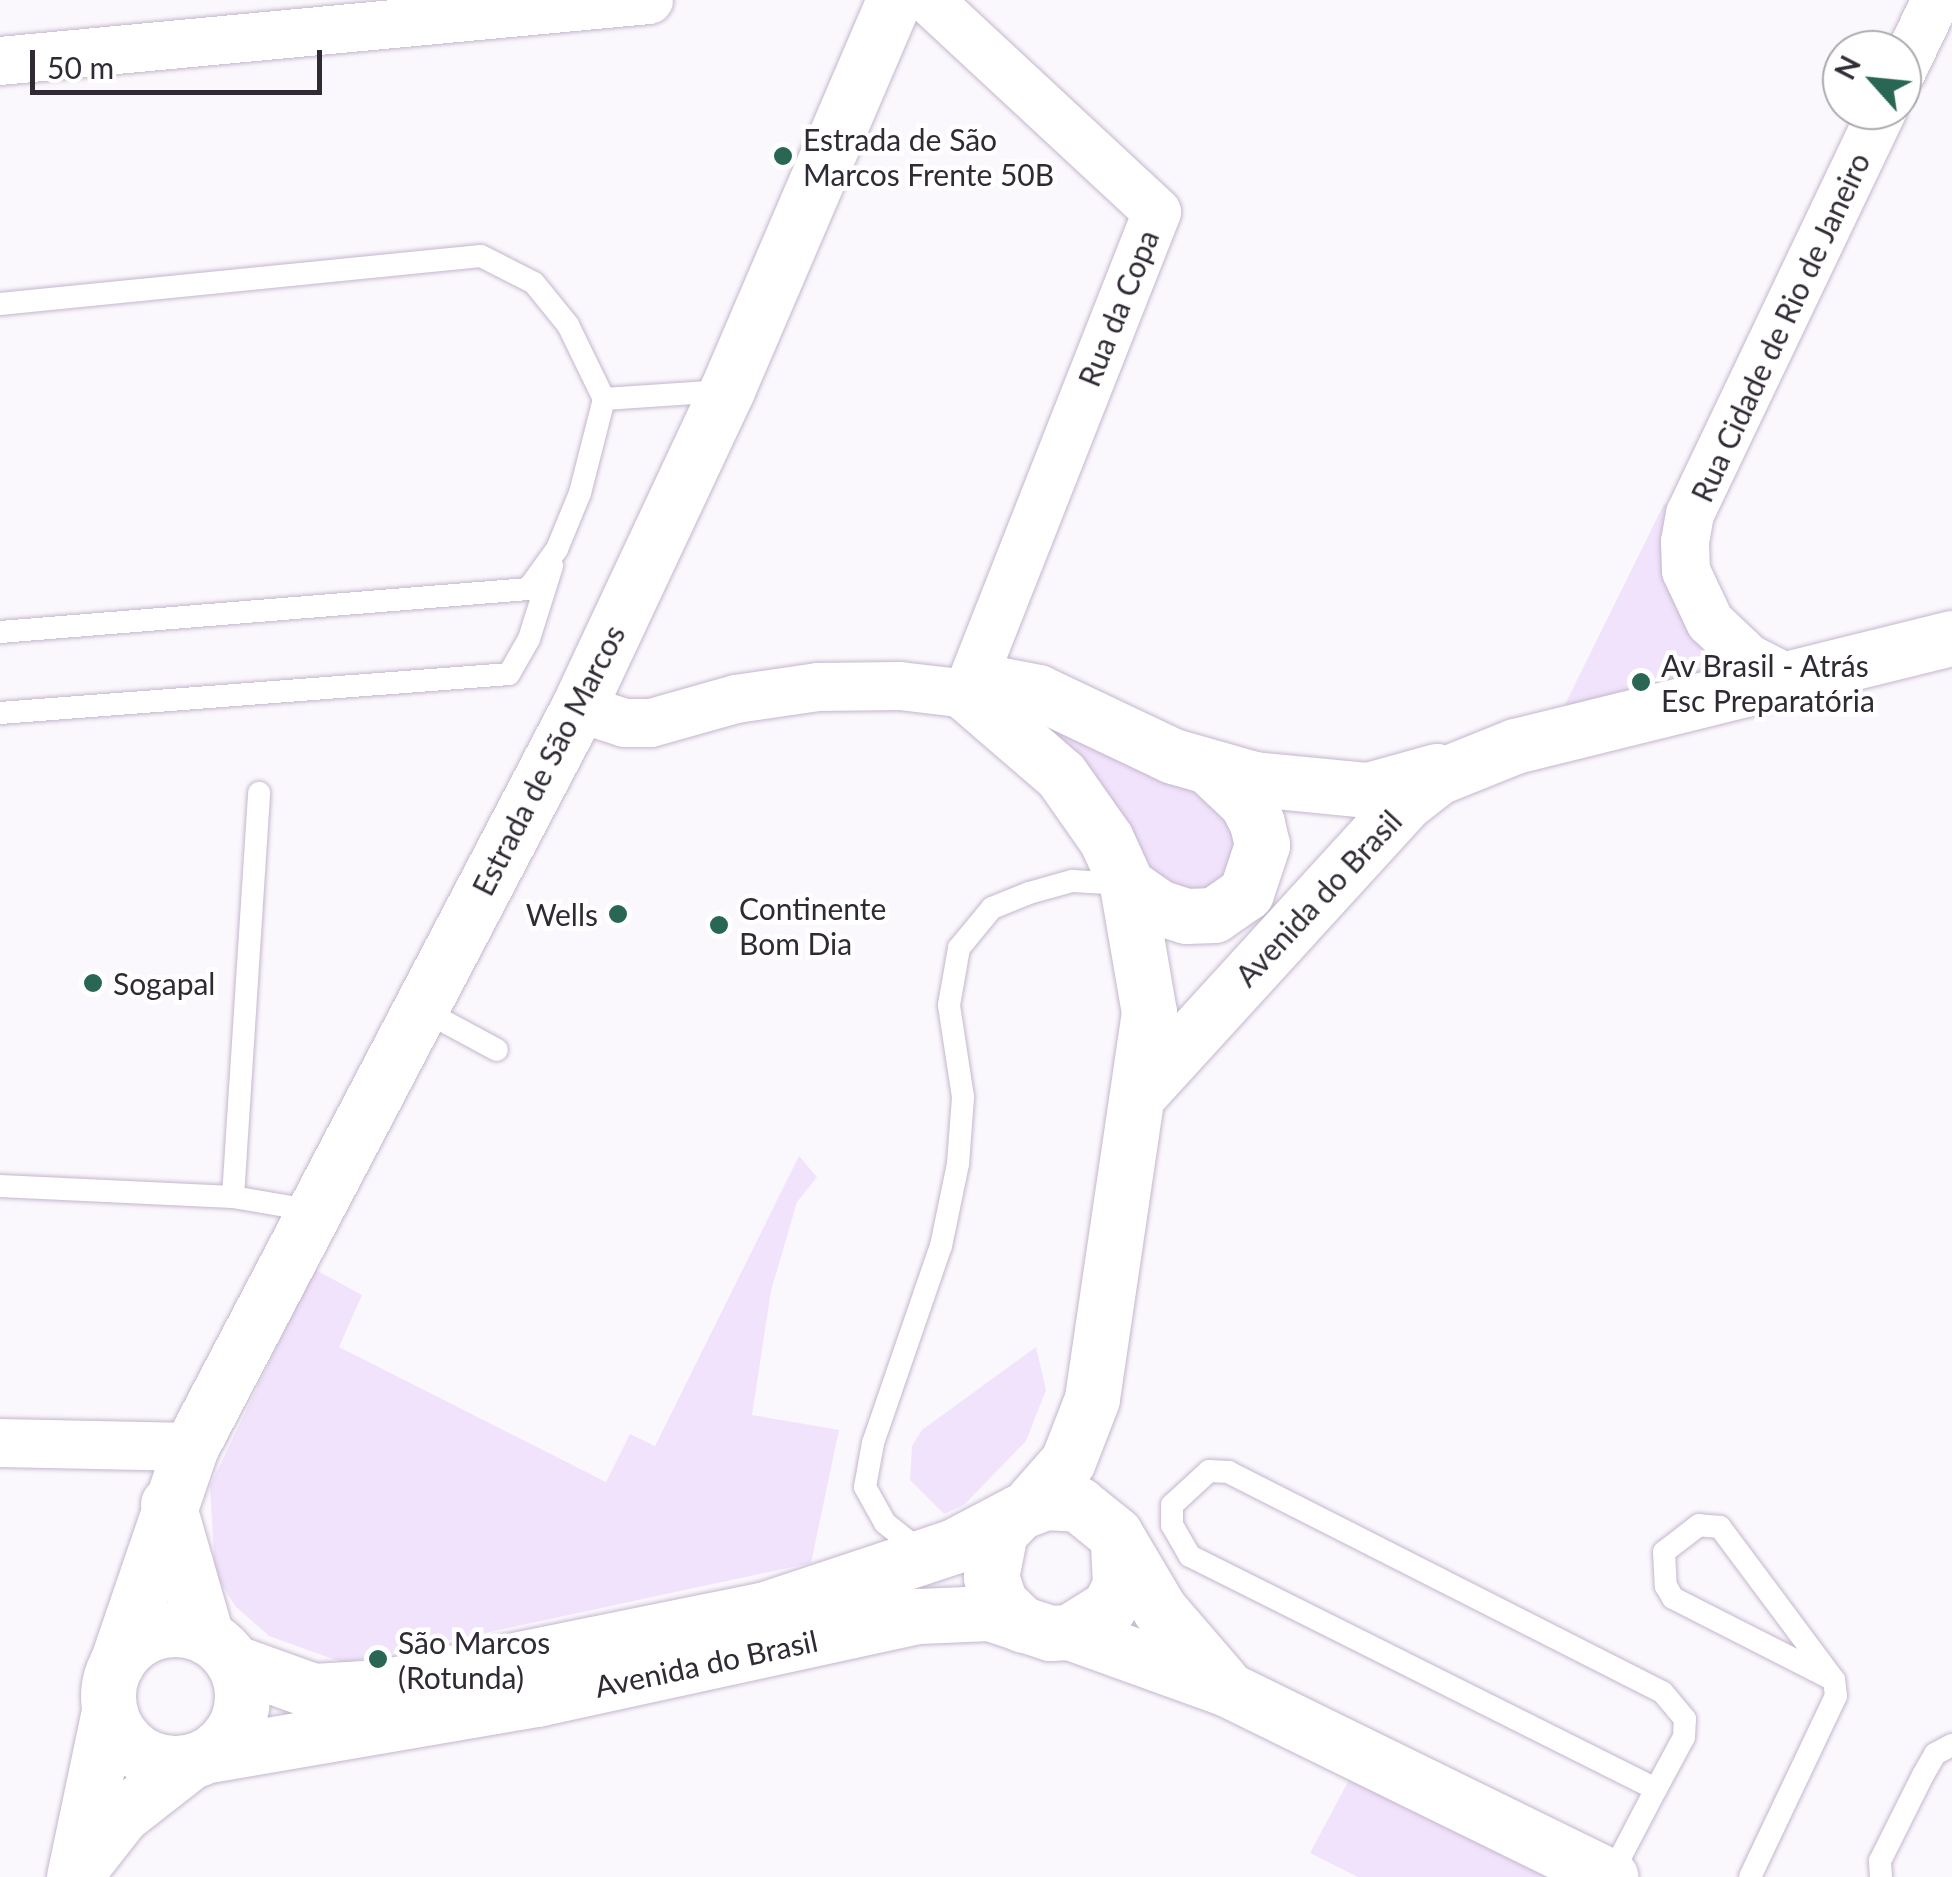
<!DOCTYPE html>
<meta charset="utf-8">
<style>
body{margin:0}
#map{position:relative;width:1952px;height:1877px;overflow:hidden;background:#fbf8fd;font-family:Lato,sans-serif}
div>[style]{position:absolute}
.green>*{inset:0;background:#f1e3fb}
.roads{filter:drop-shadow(0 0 2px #c4b6cd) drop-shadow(0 0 2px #c4b6cd)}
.lane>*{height:22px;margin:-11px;padding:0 11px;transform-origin:11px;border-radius:11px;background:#fff}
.street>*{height:48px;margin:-24px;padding:0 24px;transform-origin:24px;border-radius:24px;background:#fff}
.secondary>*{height:55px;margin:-27.5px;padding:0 27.5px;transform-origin:27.5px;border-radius:27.5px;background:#fff}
.secondary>.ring{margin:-27.5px;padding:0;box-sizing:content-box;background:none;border:55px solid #fff;border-radius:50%}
.dots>*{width:28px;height:28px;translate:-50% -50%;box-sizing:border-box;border:5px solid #fff;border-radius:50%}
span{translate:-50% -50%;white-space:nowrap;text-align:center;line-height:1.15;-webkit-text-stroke:9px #fff;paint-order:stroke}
.poi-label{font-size:30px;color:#302a34}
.left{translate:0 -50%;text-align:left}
.right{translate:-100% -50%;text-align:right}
.street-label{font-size:30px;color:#302a34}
.north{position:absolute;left:1822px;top:30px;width:100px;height:100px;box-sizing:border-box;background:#fff;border:2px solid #acaaae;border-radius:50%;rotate:297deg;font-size:28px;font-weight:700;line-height:40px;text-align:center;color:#302a34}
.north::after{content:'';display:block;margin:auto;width:35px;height:45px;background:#296754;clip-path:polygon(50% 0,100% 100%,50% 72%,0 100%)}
.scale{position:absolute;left:30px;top:50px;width:292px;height:45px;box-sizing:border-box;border:5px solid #302a34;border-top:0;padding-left:12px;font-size:30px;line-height:35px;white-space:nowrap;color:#302a34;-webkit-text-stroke:8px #fff;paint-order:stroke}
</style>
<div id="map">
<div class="green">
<div style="clip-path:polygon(1664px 504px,1690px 514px,1685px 542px,1748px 658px,1548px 739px)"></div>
<div style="clip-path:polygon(994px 702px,1089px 727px,1246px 815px,1237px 889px,1169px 896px)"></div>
<div style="clip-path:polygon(799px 1156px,817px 1177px,797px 1202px,771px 1291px,752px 1415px,839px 1430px,811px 1563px,344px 1663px,269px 1636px,235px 1606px,215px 1573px,210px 1486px,314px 1269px,362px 1295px,339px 1347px,606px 1482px,630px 1434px,655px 1446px)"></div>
<div style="clip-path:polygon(1036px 1347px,1046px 1390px,1026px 1441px,964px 1505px,944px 1514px,910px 1480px,912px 1446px,922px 1430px)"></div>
<div style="clip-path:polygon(1349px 1780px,1546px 1877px,1358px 1877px,1310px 1853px)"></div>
</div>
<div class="roads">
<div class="lane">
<div style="left:0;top:304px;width:483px;rotate:-5.7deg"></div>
<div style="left:481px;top:256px;width:59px;rotate:27deg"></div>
<div style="left:534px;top:283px;width:54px;rotate:51deg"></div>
<div style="left:568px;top:325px;width:82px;rotate:64.1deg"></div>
<div style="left:604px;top:399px;width:97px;rotate:104.3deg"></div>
<div style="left:580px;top:493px;width:61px;rotate:112.3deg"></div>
<div style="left:557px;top:549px;width:49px;rotate:125.9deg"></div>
<div style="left:528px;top:589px;width:530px;rotate:175.34deg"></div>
<div style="left:604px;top:399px;width:120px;rotate:-3.8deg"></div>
<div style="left:0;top:713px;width:510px;rotate:-4.38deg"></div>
<div style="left:509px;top:674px;width:40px;rotate:-60.3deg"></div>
<div style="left:529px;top:639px;width:77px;rotate:-72.5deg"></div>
<div style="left:421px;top:1009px;width:86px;rotate:28.3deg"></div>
<div style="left:0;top:1186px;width:233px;rotate:2.7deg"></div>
<div style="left:233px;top:1197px;width:83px;rotate:9.7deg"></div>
<div style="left:233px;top:1197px;width:405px;rotate:-86.3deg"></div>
<div style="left:924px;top:1554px;width:50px;rotate:-141.5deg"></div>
<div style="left:885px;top:1523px;width:41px;rotate:-119.1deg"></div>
<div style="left:865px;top:1487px;width:45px;rotate:-79.7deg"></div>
<div style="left:873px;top:1443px;width:208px;rotate:-71deg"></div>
<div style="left:941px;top:1246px;width:84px;rotate:-78.3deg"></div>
<div style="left:958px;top:1164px;width:67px;rotate:-85.7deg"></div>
<div style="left:963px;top:1097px;width:93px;rotate:-98.7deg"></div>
<div style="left:949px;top:1005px;width:58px;rotate:-80deg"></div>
<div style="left:959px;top:948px;width:52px;rotate:-50.5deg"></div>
<div style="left:992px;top:908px;width:40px;rotate:-22deg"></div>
<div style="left:1029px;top:893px;width:45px;rotate:-15.6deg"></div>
<div style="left:1072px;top:881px;width:53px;rotate:3.2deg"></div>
<div style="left:1610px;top:1877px;width:99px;rotate:-62.4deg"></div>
<div style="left:1656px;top:1789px;width:59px;rotate:-61.7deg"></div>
<div style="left:1684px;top:1737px;width:18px;rotate:-87deg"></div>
<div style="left:1685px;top:1719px;width:35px;rotate:-130deg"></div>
<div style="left:1662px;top:1692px;width:486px;rotate:-153.1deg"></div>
<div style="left:1229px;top:1472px;width:20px;rotate:-177deg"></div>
<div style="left:1209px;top:1471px;width:50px;rotate:137.4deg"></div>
<div style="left:1172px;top:1505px;width:20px;rotate:90deg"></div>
<div style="left:1172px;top:1525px;width:36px;rotate:60deg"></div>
<div style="left:1190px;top:1556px;width:521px;rotate:26.57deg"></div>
<div style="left:1750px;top:1877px;width:200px;rotate:-64.6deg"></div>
<div style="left:1836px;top:1696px;width:16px;rotate:-97deg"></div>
<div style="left:1834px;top:1680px;width:191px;rotate:-126.7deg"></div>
<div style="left:1720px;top:1527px;width:21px;rotate:-175deg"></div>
<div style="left:1699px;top:1525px;width:44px;rotate:142.4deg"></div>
<div style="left:1664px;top:1552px;width:34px;rotate:87deg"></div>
<div style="left:1666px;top:1586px;width:14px;rotate:60deg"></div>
<div style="left:1673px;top:1598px;width:181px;rotate:27deg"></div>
<div style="left:1881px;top:1877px;width:16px;rotate:-94deg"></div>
<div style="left:1880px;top:1861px;width:96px;rotate:-63.4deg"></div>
<div style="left:1923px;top:1775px;width:24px;rotate:-60deg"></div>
<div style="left:1935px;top:1754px;width:19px;rotate:-28deg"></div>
</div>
<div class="street">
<div style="left:0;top:61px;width:652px;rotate:-5.37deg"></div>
<div style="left:1902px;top:71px;width:79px;rotate:-64.4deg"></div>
<div style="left:1789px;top:679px;width:46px;rotate:-152.9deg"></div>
<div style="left:1748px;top:658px;width:52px;rotate:-136.5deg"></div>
<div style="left:1710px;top:622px;width:56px;rotate:-115.2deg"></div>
<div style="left:1686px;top:571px;width:29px;rotate:-92deg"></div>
<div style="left:1685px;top:542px;width:28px;rotate:-80deg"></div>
<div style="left:1690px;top:514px;width:448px;rotate:-64.5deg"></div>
<div style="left:578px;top:708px;width:49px;rotate:17.7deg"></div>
<div style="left:625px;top:723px;width:26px"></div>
<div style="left:651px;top:723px;width:88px;rotate:-15.8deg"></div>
<div style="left:736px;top:699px;width:83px;rotate:-8.3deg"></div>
<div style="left:818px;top:687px;width:82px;rotate:-0.7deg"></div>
<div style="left:900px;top:686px;width:67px;rotate:6.8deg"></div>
<div style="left:967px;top:694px;width:518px;rotate:-68.49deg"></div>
<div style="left:1157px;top:212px;width:311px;rotate:-137.1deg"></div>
<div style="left:0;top:1443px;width:191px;rotate:1.2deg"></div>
</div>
<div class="secondary">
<div style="left:967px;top:694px;width:124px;rotate:40.8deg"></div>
<div style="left:1061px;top:775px;width:78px;rotate:54.9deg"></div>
<div style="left:1106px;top:839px;width:51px;rotate:65.5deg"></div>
<div style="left:1127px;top:885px;width:129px;rotate:80.2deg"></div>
<div style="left:1149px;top:1012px;width:391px;rotate:98.4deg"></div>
<div style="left:1092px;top:1399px;width:66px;rotate:111.2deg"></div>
<div style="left:1068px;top:1461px;width:64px;rotate:131.2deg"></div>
<div style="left:967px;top:694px;width:36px;rotate:-14deg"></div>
<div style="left:1002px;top:685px;width:37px;rotate:11deg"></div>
<div style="left:1038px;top:692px;width:149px;rotate:25.4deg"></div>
<div style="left:1173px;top:756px;width:84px;rotate:15.9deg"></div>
<div style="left:1254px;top:779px;width:115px;rotate:5.5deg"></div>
<div style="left:1368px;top:790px;width:71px;rotate:-15.6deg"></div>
<div style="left:1127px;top:885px;width:38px;rotate:35deg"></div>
<div style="left:1158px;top:907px;width:29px;rotate:18deg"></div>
<div style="left:1186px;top:916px;width:28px;rotate:-2deg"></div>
<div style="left:1214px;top:915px;width:39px;rotate:-35deg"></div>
<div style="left:1246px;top:893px;width:51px;rotate:-71.6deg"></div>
<div style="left:1262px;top:845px;width:23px;rotate:-103deg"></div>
<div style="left:1257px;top:823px;width:22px;rotate:-117deg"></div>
<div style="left:1247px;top:803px;width:47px;rotate:-136.7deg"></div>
<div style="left:1141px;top:1092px;width:394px;rotate:-47.6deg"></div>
<div style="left:1407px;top:801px;width:39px;rotate:-38deg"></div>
<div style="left:1438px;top:777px;width:83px;rotate:-21.9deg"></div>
<div style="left:1515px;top:746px;width:450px;rotate:-13.9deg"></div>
<div style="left:168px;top:1504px;width:137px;rotate:73.9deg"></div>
<div style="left:1023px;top:1625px;width:32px;rotate:-136deg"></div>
<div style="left:1000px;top:1603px;width:28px;rotate:-109deg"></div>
<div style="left:991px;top:1577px;width:46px;rotate:-78.7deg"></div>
<div style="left:1000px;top:1532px;width:28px;rotate:-46deg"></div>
<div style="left:1019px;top:1512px;width:28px;rotate:-21deg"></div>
<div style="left:1045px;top:1502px;width:33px;rotate:3deg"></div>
<div style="left:1078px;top:1504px;width:48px;rotate:39deg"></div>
<div style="left:1115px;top:1534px;width:88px;rotate:59.4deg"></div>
<div style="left:1160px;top:1610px;width:95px;rotate:49.3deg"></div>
<div class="ring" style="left:108px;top:1629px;width:79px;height:79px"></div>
<div style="left:1069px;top:1632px;width:168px;rotate:19.8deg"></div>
<div style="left:1227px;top:1689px;width:427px;rotate:26.1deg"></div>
<div style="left:233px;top:1662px;width:85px;rotate:19.9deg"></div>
<div style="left:313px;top:1691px;width:69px;rotate:-3.3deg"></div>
<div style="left:382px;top:1687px;width:388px;rotate:-11.5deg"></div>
<div style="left:762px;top:1610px;width:202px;rotate:-18.4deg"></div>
<div style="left:954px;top:1546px;width:73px;rotate:-27.6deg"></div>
<div style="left:117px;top:1663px;width:228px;rotate:-71.1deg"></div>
<div style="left:191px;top:1447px;width:834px;rotate:-62.36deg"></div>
<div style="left:578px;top:708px;width:351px;rotate:-64.9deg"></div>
<div style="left:727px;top:390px;width:424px;rotate:-66.8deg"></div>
<div style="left:209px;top:1755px;width:333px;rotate:-9.7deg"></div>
<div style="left:537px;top:1699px;width:391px;rotate:-12.3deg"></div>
<div style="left:919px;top:1616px;width:70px;rotate:-2.5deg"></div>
<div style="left:989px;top:1613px;width:64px;rotate:18.2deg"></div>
<div style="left:1050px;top:1633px;width:19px;rotate:-3deg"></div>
<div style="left:1069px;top:1632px;width:47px;rotate:-32deg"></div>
<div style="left:1109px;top:1607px;width:25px;rotate:-63deg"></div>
<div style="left:1120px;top:1585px;width:41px;rotate:-92.8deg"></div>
<div style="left:82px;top:1866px;width:65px;rotate:-51.9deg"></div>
<div style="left:122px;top:1815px;width:86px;rotate:-37.9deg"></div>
<div style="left:74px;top:1877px;width:170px;rotate:-78.1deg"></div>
</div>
</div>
<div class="dots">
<div style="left:783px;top:156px;background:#296754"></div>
<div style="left:1641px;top:682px;background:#296754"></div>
<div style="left:618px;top:914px;background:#296754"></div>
<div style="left:719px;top:925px;background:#296754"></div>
<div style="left:93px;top:983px;background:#296754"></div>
<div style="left:378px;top:1659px;background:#296754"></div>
</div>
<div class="poi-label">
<span class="left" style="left:803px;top:156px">Estrada de São<br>Marcos Frente 50B</span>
<span class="left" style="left:1661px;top:682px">Av Brasil - Atrás<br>Esc Preparatória</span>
<span class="left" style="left:739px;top:925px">Continente<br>Bom Dia</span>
<span class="right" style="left:598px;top:914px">Wells</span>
<span class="left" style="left:113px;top:983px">Sogapal</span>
<span class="left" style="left:398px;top:1659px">São Marcos<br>(Rotunda)</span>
</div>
<div class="street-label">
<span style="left:1118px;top:308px;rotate:-68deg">Rua da Copa</span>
<span style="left:1780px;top:327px;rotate:-65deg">Rua Cidade de Rio de Janeiro</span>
<span style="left:548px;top:760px;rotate:-63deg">Estrada de São Marcos</span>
<span style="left:1318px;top:898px;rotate:-47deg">Avenida do Brasil</span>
<span style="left:706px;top:1663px;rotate:-12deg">Avenida do Brasil</span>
</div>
<div class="north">N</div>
<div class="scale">50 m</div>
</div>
